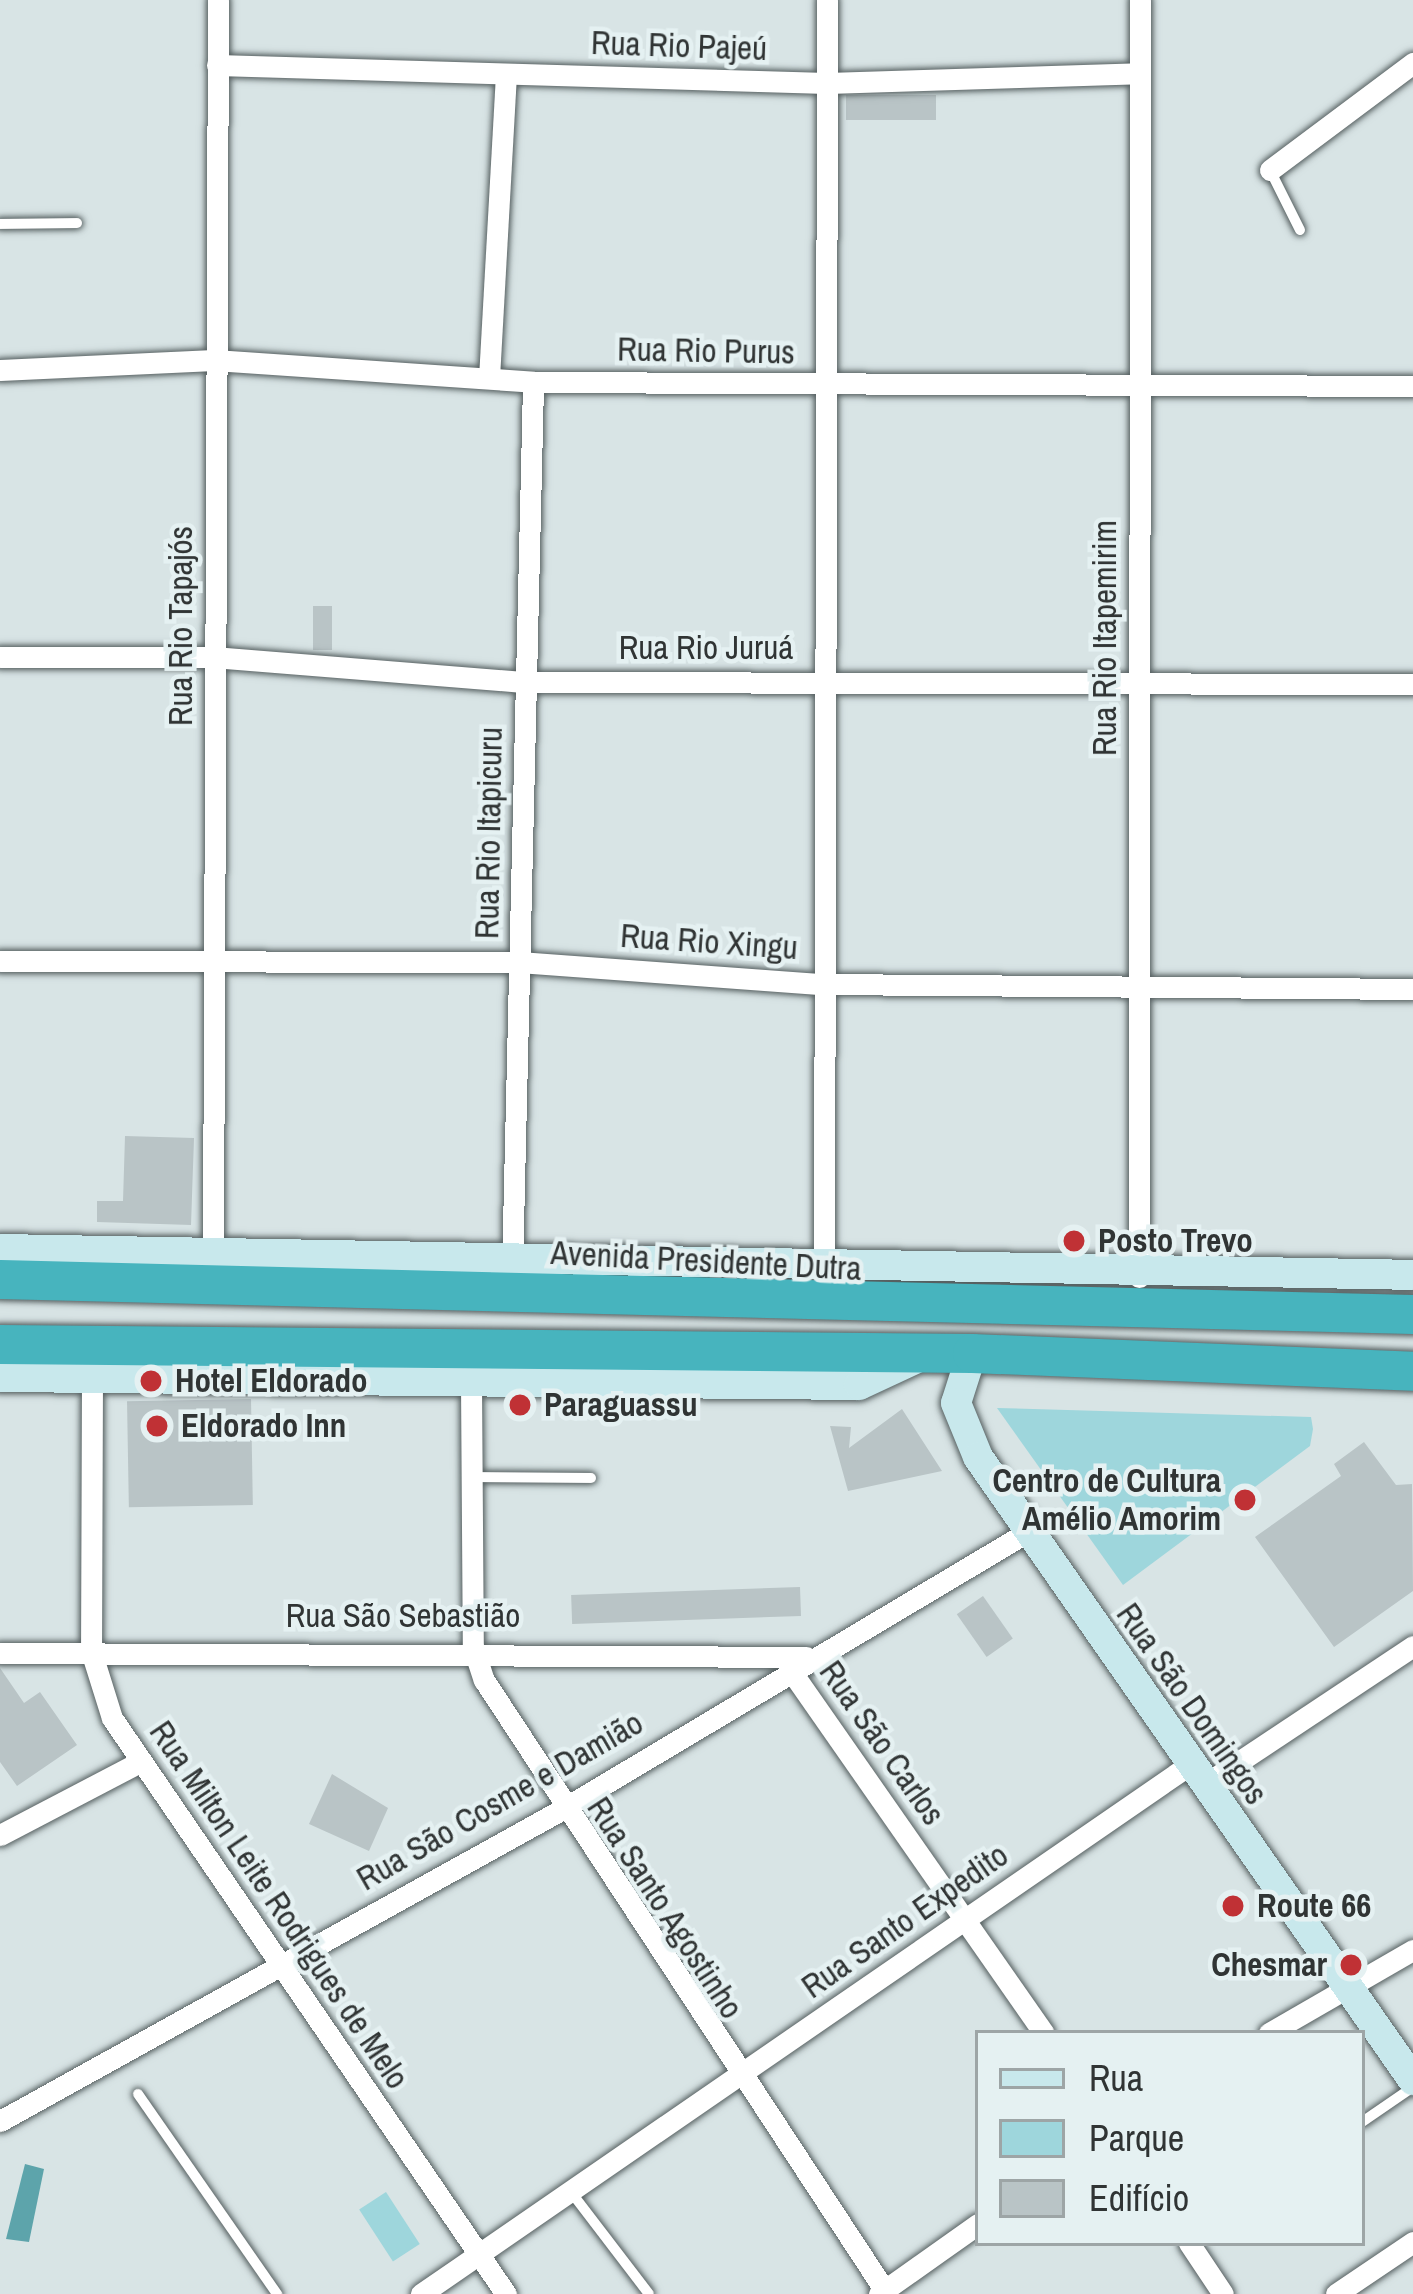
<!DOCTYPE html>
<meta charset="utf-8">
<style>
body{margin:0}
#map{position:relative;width:1413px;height:2294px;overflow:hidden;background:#d8e4e5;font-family:"Archivo Narrow",sans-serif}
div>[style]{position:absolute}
.green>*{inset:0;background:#9ed6dc;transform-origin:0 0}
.water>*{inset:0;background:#5da4ab}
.building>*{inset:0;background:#b9c4c6;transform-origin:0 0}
.roads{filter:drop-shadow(0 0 3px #555f60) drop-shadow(0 0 3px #555f60)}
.lane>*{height:10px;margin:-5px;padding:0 5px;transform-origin:5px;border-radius:5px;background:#fff}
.street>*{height:21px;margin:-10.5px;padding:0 10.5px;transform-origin:10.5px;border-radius:10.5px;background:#fff}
.secondary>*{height:30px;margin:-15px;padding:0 15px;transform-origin:15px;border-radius:15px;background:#c8e8ec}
.highway>*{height:39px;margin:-19.5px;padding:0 19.5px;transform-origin:19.5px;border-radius:19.5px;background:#47b4be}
.dots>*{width:33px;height:33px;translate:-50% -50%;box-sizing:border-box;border:6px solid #e5f1f2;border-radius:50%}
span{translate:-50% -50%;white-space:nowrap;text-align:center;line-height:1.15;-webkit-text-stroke:9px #e5f1f2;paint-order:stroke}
.street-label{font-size:33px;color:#303434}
.poi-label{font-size:33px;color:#303434;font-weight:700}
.left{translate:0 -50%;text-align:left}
.right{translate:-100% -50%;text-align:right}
.legend{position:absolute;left:975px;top:2030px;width:390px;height:216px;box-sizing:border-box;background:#e5f1f2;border:3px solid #9da5a6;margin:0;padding:15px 21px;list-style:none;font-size:36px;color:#303434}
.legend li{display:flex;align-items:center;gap:24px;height:60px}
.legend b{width:60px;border:3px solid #9da5a6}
</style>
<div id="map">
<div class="green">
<div style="clip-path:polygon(997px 1408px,1311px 1417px,1313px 1429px,1310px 1446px,1123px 1585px)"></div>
<div style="left:386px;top:2192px;width:62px;height:32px;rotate:57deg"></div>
</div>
<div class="water">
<div style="clip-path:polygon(25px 2164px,44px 2169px,29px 2242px,6px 2239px)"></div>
</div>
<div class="building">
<div style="left:936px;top:95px;width:25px;height:90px;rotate:90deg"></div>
<div style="left:313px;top:606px;width:19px;height:44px"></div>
<div style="clip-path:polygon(125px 1136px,194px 1138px,191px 1225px,97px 1222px,97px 1201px,123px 1201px)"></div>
<div style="left:251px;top:1399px;width:106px;height:124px;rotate:89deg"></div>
<div style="clip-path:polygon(902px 1409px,942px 1471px,848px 1491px,830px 1426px,851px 1427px,849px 1448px)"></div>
<div style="clip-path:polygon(1364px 1442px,1396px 1485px,1412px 1484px,1413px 1591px,1334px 1647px,1255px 1537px,1341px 1476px,1334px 1464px)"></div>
<div style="left:800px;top:1587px;width:29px;height:229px;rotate:88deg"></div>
<div style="left:983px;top:1596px;width:52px;height:32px;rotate:55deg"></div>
<div style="clip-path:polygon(0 1668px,24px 1703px,40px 1692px,77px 1745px,17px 1786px,0 1762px)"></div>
<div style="clip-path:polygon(332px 1774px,388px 1808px,369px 1851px,309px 1824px)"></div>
</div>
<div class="roads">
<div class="lane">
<div style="left:1270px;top:170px;width:67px;rotate:63.4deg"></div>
<div style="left:0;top:224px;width:77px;rotate:-0.7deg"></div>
<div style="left:472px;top:1477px;width:119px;rotate:0.5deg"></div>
<div style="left:138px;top:2094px;width:244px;rotate:55.2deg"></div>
<div style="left:1362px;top:2122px;width:62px;rotate:-34.5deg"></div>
<div style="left:571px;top:2192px;width:128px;rotate:52.6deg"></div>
</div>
<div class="street">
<div style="left:217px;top:65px;width:610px;rotate:1.69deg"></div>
<div style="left:827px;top:83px;width:312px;rotate:-1.8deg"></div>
<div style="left:1270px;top:170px;width:179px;rotate:-36.8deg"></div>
<div style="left:0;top:370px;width:214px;rotate:-2.7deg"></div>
<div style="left:214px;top:360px;width:320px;rotate:3.9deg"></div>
<div style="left:533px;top:382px;width:880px;rotate:0.26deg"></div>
<div style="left:489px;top:378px;width:304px;rotate:-86.8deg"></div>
<div style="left:0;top:657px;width:213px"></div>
<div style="left:213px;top:657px;width:314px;rotate:4.6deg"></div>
<div style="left:526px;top:682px;width:887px;rotate:0.13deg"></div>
<div style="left:0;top:961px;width:519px;rotate:0.11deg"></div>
<div style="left:519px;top:962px;width:304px;rotate:4.2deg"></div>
<div style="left:822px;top:984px;width:591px;rotate:0.48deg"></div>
<div style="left:213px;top:1252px;width:1252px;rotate:-89.77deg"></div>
<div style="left:824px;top:1268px;width:1268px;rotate:-89.86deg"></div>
<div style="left:512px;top:1269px;width:887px;rotate:-88.64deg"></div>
<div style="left:1139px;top:1277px;width:1277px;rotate:-89.96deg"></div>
<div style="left:92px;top:1376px;width:275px;rotate:90.2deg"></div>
<div style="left:91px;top:1651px;width:70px;rotate:72.6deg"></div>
<div style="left:112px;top:1718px;width:698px;rotate:55.63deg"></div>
<div style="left:471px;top:1383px;width:264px;rotate:89.6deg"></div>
<div style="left:473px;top:1647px;width:35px;rotate:72deg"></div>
<div style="left:484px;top:1680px;width:734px;rotate:56.72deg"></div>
<div style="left:0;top:1653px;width:806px;rotate:0.28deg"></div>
<div style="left:789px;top:1668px;width:445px;rotate:55.1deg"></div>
<div style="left:1204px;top:1785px;width:251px;rotate:-33.6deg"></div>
<div style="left:0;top:1835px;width:156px;rotate:-27.6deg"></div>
<div style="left:1269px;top:2033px;width:166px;rotate:-30deg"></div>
<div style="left:0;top:2121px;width:641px;rotate:-29deg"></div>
<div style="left:561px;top:1810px;width:545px;rotate:-30.8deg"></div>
<div style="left:1189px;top:2243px;width:61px;rotate:56.3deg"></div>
<div style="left:421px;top:2294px;width:933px;rotate:-34.56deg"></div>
<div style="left:879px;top:2294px;width:121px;rotate:-35.3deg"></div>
<div style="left:1336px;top:2294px;width:93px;rotate:-34deg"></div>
</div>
<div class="secondary">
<div style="left:0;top:1249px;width:1413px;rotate:1.05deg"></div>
<div style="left:972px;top:1353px;width:52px;rotate:107.7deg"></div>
<div style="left:956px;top:1403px;width:58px;rotate:67.8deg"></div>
<div style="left:978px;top:1457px;width:760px;rotate:55.08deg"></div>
<div style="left:0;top:1377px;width:859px;rotate:0.53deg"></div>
<div style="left:859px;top:1385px;width:76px;rotate:-24.9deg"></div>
</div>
<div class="highway">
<div style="left:0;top:1279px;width:1413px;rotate:1.42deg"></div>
<div style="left:0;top:1344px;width:972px;rotate:0.53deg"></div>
<div style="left:972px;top:1353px;width:441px;rotate:2.3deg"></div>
</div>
</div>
<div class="dots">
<div style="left:1074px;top:1241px;background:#c03135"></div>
<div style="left:151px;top:1381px;background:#c03135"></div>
<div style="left:520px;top:1405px;background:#c03135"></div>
<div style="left:157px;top:1426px;background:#c03135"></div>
<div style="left:1245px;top:1500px;background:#c03135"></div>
<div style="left:1233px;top:1906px;background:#c03135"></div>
<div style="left:1351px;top:1965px;background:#c03135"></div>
</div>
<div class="street-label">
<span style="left:679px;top:46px;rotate:2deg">Rua Rio Pajeú</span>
<span style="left:706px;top:351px;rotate:1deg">Rua Rio Purus</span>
<span style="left:181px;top:626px;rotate:-90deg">Rua Rio Tapajós</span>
<span style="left:1105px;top:638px;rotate:-90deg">Rua Rio Itapemirim</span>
<span style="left:706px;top:648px">Rua Rio Juruá</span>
<span style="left:489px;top:833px;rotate:-89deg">Rua Rio Itapicuru</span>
<span style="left:709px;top:942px;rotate:4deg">Rua Rio Xingu</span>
<span style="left:706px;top:1261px;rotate:3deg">Avenida Presidente Dutra</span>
<span style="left:403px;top:1616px">Rua São Sebastião</span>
<span style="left:1192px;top:1704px;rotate:55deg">Rua São Domingos</span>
<span style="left:882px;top:1743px;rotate:55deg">Rua São Carlos</span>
<span style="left:500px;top:1801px;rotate:-30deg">Rua São Cosme e Damião</span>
<span style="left:279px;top:1905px;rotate:56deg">Rua Milton Leite Rodrigues de Melo</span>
<span style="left:665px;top:1908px;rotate:57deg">Rua Santo Agostinho</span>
<span style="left:905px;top:1921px;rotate:-35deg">Rua Santo Expedito</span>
</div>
<div class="poi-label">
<span class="left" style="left:1098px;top:1241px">Posto Trevo</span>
<span class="left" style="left:175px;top:1381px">Hotel Eldorado</span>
<span class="left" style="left:544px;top:1405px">Paraguassu</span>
<span class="left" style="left:181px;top:1426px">Eldorado Inn</span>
<span class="right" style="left:1221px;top:1500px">Centro de Cultura<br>Amélio Amorim</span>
<span class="left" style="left:1257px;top:1906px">Route 66</span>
<span class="right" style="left:1327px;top:1965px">Chesmar</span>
</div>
<ul class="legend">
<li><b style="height:15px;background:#c8e8ec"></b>Rua</li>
<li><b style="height:33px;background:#9ed6dc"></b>Parque</li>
<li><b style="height:33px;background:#b9c4c6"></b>Edifício</li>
</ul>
</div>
